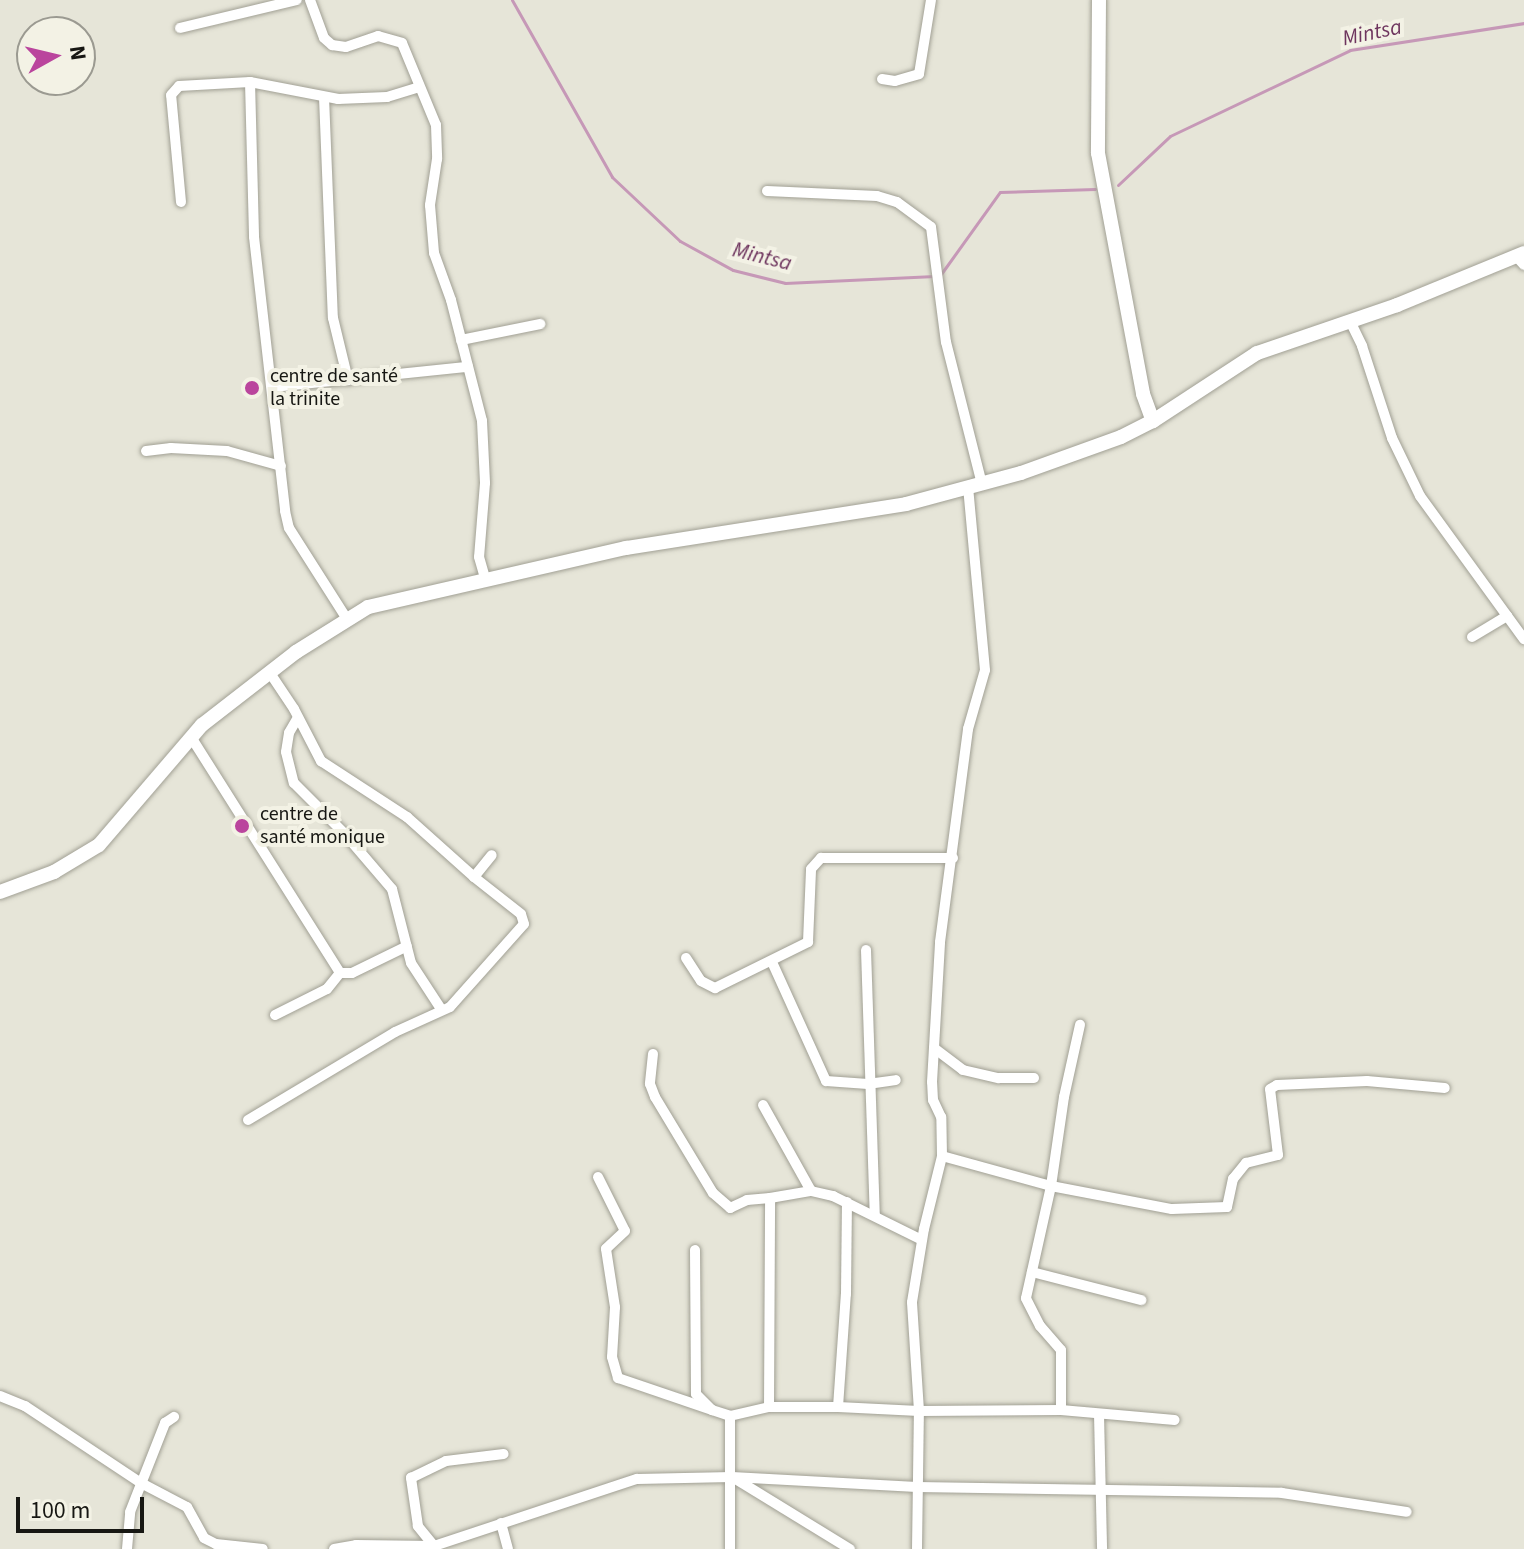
<!DOCTYPE html>
<meta charset="utf-8">
<style>
body{margin:0}
#map{position:relative;width:1524px;height:1549px;overflow:hidden;background:#e6e5d8;font-family:"Source Sans 3",sans-serif}
div>[style]{position:absolute}
.stream>*{height:3px;margin:-1.5px;padding:0 1.5px;transform-origin:1.5px;border-radius:1.5px;background:#c698b7}
.roads{filter:drop-shadow(0 0 2px #a1a094) drop-shadow(0 0 2px #a1a094)}
.street>*{height:10px;margin:-5px;padding:0 5px;transform-origin:5px;border-radius:5px;background:#fff}
.secondary>*{height:14px;margin:-7px;padding:0 7px;transform-origin:7px;border-radius:7px;background:#fff}
.dots>*{width:22px;height:22px;translate:-50% -50%;box-sizing:border-box;border:4px solid #f3f2e5;border-radius:50%}
span{translate:-50% -50%;white-space:nowrap;text-align:center;line-height:1.15;-webkit-text-stroke:8px #f3f2e5;paint-order:stroke}
.poi-label{font-size:20px;color:#171713}
.left{translate:0 -50%;text-align:left}
.water-label{font-size:22px;color:#6e355e;font-style:italic}
.north{position:absolute;left:16px;top:16px;width:80px;height:80px;box-sizing:border-box;background:#f3f2e5;border:2px solid #9b9a91;border-radius:50%;rotate:82deg;font-size:22px;font-weight:700;line-height:32px;text-align:center;color:#171713}
.north::after{content:'';display:block;margin:auto;width:28px;height:36px;background:#ba459d;clip-path:polygon(50% 0,100% 100%,50% 72%,0 100%)}
.scale{position:absolute;left:16px;top:1497px;width:128px;height:36px;box-sizing:border-box;border:4px solid #171713;border-top:0;padding-left:10px;font-size:24px;line-height:28px;white-space:nowrap;color:#171713;-webkit-text-stroke:6px #f3f2e5;paint-order:stroke}
</style>
<div id="map">
<div class="stream">
<div style="left:512px;top:0;width:203px;rotate:60.5deg"></div>
<div style="left:612px;top:177px;width:93px;rotate:43.3deg"></div>
<div style="left:680px;top:241px;width:60px;rotate:28.7deg"></div>
<div style="left:733px;top:270px;width:54px;rotate:14deg"></div>
<div style="left:785px;top:283px;width:150px;rotate:-2.7deg"></div>
<div style="left:1118px;top:185px;width:71px;rotate:-43.3deg"></div>
<div style="left:1170px;top:136px;width:199px;rotate:-25.5deg"></div>
<div style="left:1350px;top:50px;width:176px;rotate:-8.8deg"></div>
<div style="left:941px;top:274px;width:101px;rotate:-54.3deg"></div>
<div style="left:1000px;top:192px;width:95px;rotate:-1.8deg"></div>
</div>
<div class="roads">
<div class="street">
<div style="left:310px;top:0;width:40px;rotate:69.8deg"></div>
<div style="left:324px;top:38px;width:11px;rotate:41deg"></div>
<div style="left:332px;top:45px;width:14px;rotate:8deg"></div>
<div style="left:346px;top:47px;width:34px;rotate:-19deg"></div>
<div style="left:378px;top:36px;width:25px;rotate:16deg"></div>
<div style="left:402px;top:43px;width:89px;rotate:67.5deg"></div>
<div style="left:436px;top:125px;width:34px;rotate:88deg"></div>
<div style="left:437px;top:159px;width:47px;rotate:98.7deg"></div>
<div style="left:430px;top:205px;width:48px;rotate:85.2deg"></div>
<div style="left:434px;top:253px;width:50px;rotate:70.1deg"></div>
<div style="left:451px;top:300px;width:125px;rotate:75.6deg"></div>
<div style="left:482px;top:421px;width:62px;rotate:87.2deg"></div>
<div style="left:485px;top:483px;width:74px;rotate:94.6deg"></div>
<div style="left:479px;top:557px;width:22px;rotate:74deg"></div>
<div style="left:180px;top:28px;width:120px;rotate:-13.5deg"></div>
<div style="left:882px;top:79px;width:13px;rotate:9deg"></div>
<div style="left:895px;top:81px;width:25px;rotate:-16deg"></div>
<div style="left:919px;top:74px;width:75px;rotate:-80.8deg"></div>
<div style="left:250px;top:82px;width:155px;rotate:88.5deg"></div>
<div style="left:254px;top:237px;width:276px;rotate:83.5deg"></div>
<div style="left:285px;top:511px;width:17px;rotate:77deg"></div>
<div style="left:289px;top:528px;width:108px;rotate:57.5deg"></div>
<div style="left:324px;top:97px;width:221px;rotate:87.7deg"></div>
<div style="left:333px;top:318px;width:64px;rotate:76.4deg"></div>
<div style="left:767px;top:191px;width:110px;rotate:2.6deg"></div>
<div style="left:877px;top:196px;width:21px;rotate:17deg"></div>
<div style="left:897px;top:202px;width:42px;rotate:36.3deg"></div>
<div style="left:931px;top:227px;width:116px;rotate:82.6deg"></div>
<div style="left:946px;top:342px;width:146px;rotate:75.8deg"></div>
<div style="left:181px;top:202px;width:107px;rotate:-95.3deg"></div>
<div style="left:171px;top:95px;width:12px;rotate:-48deg"></div>
<div style="left:179px;top:86px;width:71px;rotate:-3.2deg"></div>
<div style="left:250px;top:82px;width:90px;rotate:10.9deg"></div>
<div style="left:338px;top:99px;width:49px;rotate:-2.3deg"></div>
<div style="left:387px;top:97px;width:34px;rotate:-17deg"></div>
<div style="left:1516px;top:256px;width:12px;rotate:48deg"></div>
<div style="left:1350px;top:321px;width:28px;rotate:64deg"></div>
<div style="left:1362px;top:346px;width:97px;rotate:71.9deg"></div>
<div style="left:1392px;top:438px;width:64px;rotate:64.2deg"></div>
<div style="left:1420px;top:496px;width:177px;rotate:54deg"></div>
<div style="left:461px;top:340px;width:81px;rotate:-11.4deg"></div>
<div style="left:273px;top:387px;width:196px;rotate:-5.9deg"></div>
<div style="left:146px;top:451px;width:25px;rotate:-7deg"></div>
<div style="left:171px;top:448px;width:56px;rotate:3.1deg"></div>
<div style="left:227px;top:451px;width:56px;rotate:15.5deg"></div>
<div style="left:1472px;top:637px;width:41px;rotate:-31deg"></div>
<div style="left:270px;top:673px;width:43px;rotate:56.3deg"></div>
<div style="left:294px;top:709px;width:59px;rotate:62.6deg"></div>
<div style="left:321px;top:761px;width:103px;rotate:33.1deg"></div>
<div style="left:407px;top:817px;width:90px;rotate:41.8deg"></div>
<div style="left:474px;top:877px;width:28px;rotate:-51deg"></div>
<div style="left:297px;top:719px;width:16px;rotate:120deg"></div>
<div style="left:289px;top:733px;width:19px;rotate:99deg"></div>
<div style="left:286px;top:752px;width:32px;rotate:76deg"></div>
<div style="left:294px;top:783px;width:71px;rotate:45deg"></div>
<div style="left:344px;top:833px;width:74px;rotate:49.4deg"></div>
<div style="left:392px;top:889px;width:76px;rotate:75.6deg"></div>
<div style="left:411px;top:963px;width:55px;rotate:56.9deg"></div>
<div style="left:191px;top:737px;width:279px;rotate:57.7deg"></div>
<div style="left:340px;top:973px;width:12px"></div>
<div style="left:352px;top:973px;width:61px;rotate:-26.1deg"></div>
<div style="left:866px;top:950px;width:266px;rotate:88.1deg"></div>
<div style="left:686px;top:958px;width:27px;rotate:57deg"></div>
<div style="left:701px;top:981px;width:16px;rotate:27deg"></div>
<div style="left:715px;top:988px;width:104px;rotate:-26.3deg"></div>
<div style="left:808px;top:942px;width:73px;rotate:-87.6deg"></div>
<div style="left:811px;top:869px;width:15px;rotate:-48deg"></div>
<div style="left:821px;top:858px;width:132px"></div>
<div style="left:772px;top:962px;width:131px;rotate:65.6deg"></div>
<div style="left:826px;top:1081px;width:42px;rotate:4.1deg"></div>
<div style="left:868px;top:1084px;width:28px;rotate:-8deg"></div>
<div style="left:275px;top:1015px;width:58px;rotate:-26.6deg"></div>
<div style="left:327px;top:989px;width:21px;rotate:-51deg"></div>
<div style="left:934px;top:1048px;width:36px;rotate:37deg"></div>
<div style="left:963px;top:1070px;width:37px;rotate:13deg"></div>
<div style="left:999px;top:1078px;width:35px"></div>
<div style="left:653px;top:1054px;width:30px;rotate:96deg"></div>
<div style="left:650px;top:1084px;width:14px;rotate:69deg"></div>
<div style="left:655px;top:1097px;width:112px;rotate:58.9deg"></div>
<div style="left:713px;top:1193px;width:23px;rotate:41deg"></div>
<div style="left:730px;top:1208px;width:19px;rotate:-25deg"></div>
<div style="left:747px;top:1200px;width:23px;rotate:-5deg"></div>
<div style="left:763px;top:1105px;width:98px;rotate:60.8deg"></div>
<div style="left:248px;top:1120px;width:171px;rotate:-30.9deg"></div>
<div style="left:395px;top:1032px;width:60px;rotate:-24.4deg"></div>
<div style="left:450px;top:1007px;width:111px;rotate:-48.3deg"></div>
<div style="left:524px;top:924px;width:10px;rotate:-107deg"></div>
<div style="left:521px;top:914px;width:60px;rotate:-141.8deg"></div>
<div style="left:942px;top:1156px;width:113px;rotate:15.4deg"></div>
<div style="left:1051px;top:1186px;width:123px;rotate:10.8deg"></div>
<div style="left:1172px;top:1209px;width:55px;rotate:-2.1deg"></div>
<div style="left:1227px;top:1207px;width:29px;rotate:-78deg"></div>
<div style="left:1233px;top:1179px;width:21px;rotate:-51deg"></div>
<div style="left:1246px;top:1163px;width:33px;rotate:-14deg"></div>
<div style="left:1278px;top:1155px;width:66px;rotate:-96.9deg"></div>
<div style="left:1270px;top:1089px;width:8px;rotate:-30deg"></div>
<div style="left:1277px;top:1085px;width:90px;rotate:-2.5deg"></div>
<div style="left:1367px;top:1081px;width:78px;rotate:5.1deg"></div>
<div style="left:598px;top:1177px;width:60px;rotate:63.4deg"></div>
<div style="left:625px;top:1231px;width:26px;rotate:137deg"></div>
<div style="left:606px;top:1249px;width:59px;rotate:81.2deg"></div>
<div style="left:615px;top:1307px;width:50px;rotate:93.4deg"></div>
<div style="left:612px;top:1357px;width:22px;rotate:74deg"></div>
<div style="left:618px;top:1378px;width:99px;rotate:18.8deg"></div>
<div style="left:695px;top:1250px;width:144px;rotate:89.6deg"></div>
<div style="left:696px;top:1394px;width:23px;rotate:45deg"></div>
<div style="left:712px;top:1410px;width:19px;rotate:18deg"></div>
<div style="left:1032px;top:1272px;width:113px;rotate:14.4deg"></div>
<div style="left:0;top:1396px;width:27px;rotate:22deg"></div>
<div style="left:25px;top:1406px;width:139px;rotate:33.6deg"></div>
<div style="left:141px;top:1483px;width:52px;rotate:27.6deg"></div>
<div style="left:187px;top:1507px;width:35px;rotate:61deg"></div>
<div style="left:204px;top:1538px;width:13px;rotate:27deg"></div>
<div style="left:216px;top:1544px;width:47px;rotate:6.1deg"></div>
<div style="left:769px;top:1407px;width:209px;rotate:-89.7deg"></div>
<div style="left:770px;top:1198px;width:42px;rotate:-9.7deg"></div>
<div style="left:811px;top:1191px;width:23px;rotate:13deg"></div>
<div style="left:833px;top:1196px;width:99px;rotate:26.3deg"></div>
<div style="left:838px;top:1407px;width:113px;rotate:-86deg"></div>
<div style="left:846px;top:1294px;width:92px;rotate:-89.4deg"></div>
<div style="left:1061px;top:1410px;width:60px;rotate:-90deg"></div>
<div style="left:1061px;top:1350px;width:32px;rotate:-131deg"></div>
<div style="left:1040px;top:1326px;width:31px;rotate:-117deg"></div>
<div style="left:1026px;top:1298px;width:115px;rotate:-77.4deg"></div>
<div style="left:1051px;top:1186px;width:90px;rotate:-81.7deg"></div>
<div style="left:1064px;top:1097px;width:74px;rotate:-77.5deg"></div>
<div style="left:1099px;top:1414px;width:135px;rotate:88.7deg"></div>
<div style="left:734px;top:1478px;width:136px;rotate:31.5deg"></div>
<div style="left:501px;top:1523px;width:27px;rotate:75deg"></div>
<div style="left:434px;top:1546px;width:26px;rotate:-129deg"></div>
<div style="left:418px;top:1526px;width:49px;rotate:-98.3deg"></div>
<div style="left:411px;top:1478px;width:39px;rotate:-26deg"></div>
<div style="left:446px;top:1461px;width:58px;rotate:-6.9deg"></div>
<div style="left:127px;top:1549px;width:37px;rotate:-85deg"></div>
<div style="left:130px;top:1512px;width:96px;rotate:-68.5deg"></div>
<div style="left:165px;top:1423px;width:11px;rotate:-34deg"></div>
<div style="left:334px;top:1549px;width:22px;rotate:-10deg"></div>
<div style="left:356px;top:1545px;width:78px;rotate:0.7deg"></div>
<div style="left:434px;top:1546px;width:214px;rotate:-18.3deg"></div>
<div style="left:637px;top:1479px;width:95px;rotate:-1.2deg"></div>
<div style="left:732px;top:1477px;width:185px;rotate:3.1deg"></div>
<div style="left:917px;top:1487px;width:365px;rotate:0.9deg"></div>
<div style="left:1282px;top:1493px;width:126px;rotate:8.6deg"></div>
<div style="left:730px;top:1549px;width:133px;rotate:-90deg"></div>
<div style="left:730px;top:1416px;width:40px;rotate:-13deg"></div>
<div style="left:769px;top:1407px;width:69px"></div>
<div style="left:838px;top:1407px;width:81px;rotate:2.8deg"></div>
<div style="left:919px;top:1411px;width:142px;rotate:-0.4deg"></div>
<div style="left:1061px;top:1410px;width:114px;rotate:5deg"></div>
<div style="left:917px;top:1549px;width:138px;rotate:-89.2deg"></div>
<div style="left:919px;top:1411px;width:109px;rotate:-93.7deg"></div>
<div style="left:912px;top:1302px;width:74px;rotate:-80.7deg"></div>
<div style="left:924px;top:1229px;width:75px;rotate:-76.1deg"></div>
<div style="left:942px;top:1156px;width:39px;rotate:-91deg"></div>
<div style="left:941px;top:1117px;width:19px;rotate:-115deg"></div>
<div style="left:933px;top:1100px;width:18px;rotate:-93deg"></div>
<div style="left:932px;top:1082px;width:140px;rotate:-86.7deg"></div>
<div style="left:940px;top:942px;width:215px;rotate:-82.5deg"></div>
<div style="left:968px;top:729px;width:61px;rotate:-73.9deg"></div>
<div style="left:985px;top:670px;width:183px;rotate:-95.3deg"></div>
</div>
<div class="secondary">
<div style="left:1099px;top:0;width:153px;rotate:90.4deg"></div>
<div style="left:1098px;top:153px;width:245px;rotate:79.4deg"></div>
<div style="left:1143px;top:394px;width:29px;rotate:70deg"></div>
<div style="left:0;top:892px;width:58px;rotate:-20.3deg"></div>
<div style="left:54px;top:872px;width:52px;rotate:-31deg"></div>
<div style="left:99px;top:845px;width:158px;rotate:-49.4deg"></div>
<div style="left:202px;top:725px;width:119px;rotate:-37.8deg"></div>
<div style="left:296px;top:652px;width:85px;rotate:-32deg"></div>
<div style="left:368px;top:607px;width:265px;rotate:-12.9deg"></div>
<div style="left:626px;top:548px;width:283px;rotate:-8.9deg"></div>
<div style="left:906px;top:504px;width:119px;rotate:-15.1deg"></div>
<div style="left:1021px;top:473px;width:106px;rotate:-19.8deg"></div>
<div style="left:1121px;top:437px;width:36px;rotate:-27deg"></div>
<div style="left:1153px;top:421px;width:124px;rotate:-33.2deg"></div>
<div style="left:1257px;top:353px;width:148px;rotate:-18.9deg"></div>
<div style="left:1397px;top:305px;width:137px;rotate:-22.3deg"></div>
</div>
</div>
<div class="dots">
<div style="left:252px;top:388px;background:#ba459d"></div>
<div style="left:242px;top:826px;background:#ba459d"></div>
</div>
<div class="poi-label">
<span class="left" style="left:270px;top:388px">centre de santé<br>la trinite</span>
<span class="left" style="left:260px;top:826px">centre de<br>santé monique</span>
</div>
<div class="water-label">
<span style="left:1372px;top:33px;rotate:-12deg">Mintsa</span>
<span style="left:762px;top:257px;rotate:14deg">Mintsa</span>
</div>
<div class="north">N</div>
<div class="scale">100 m</div>
</div>
